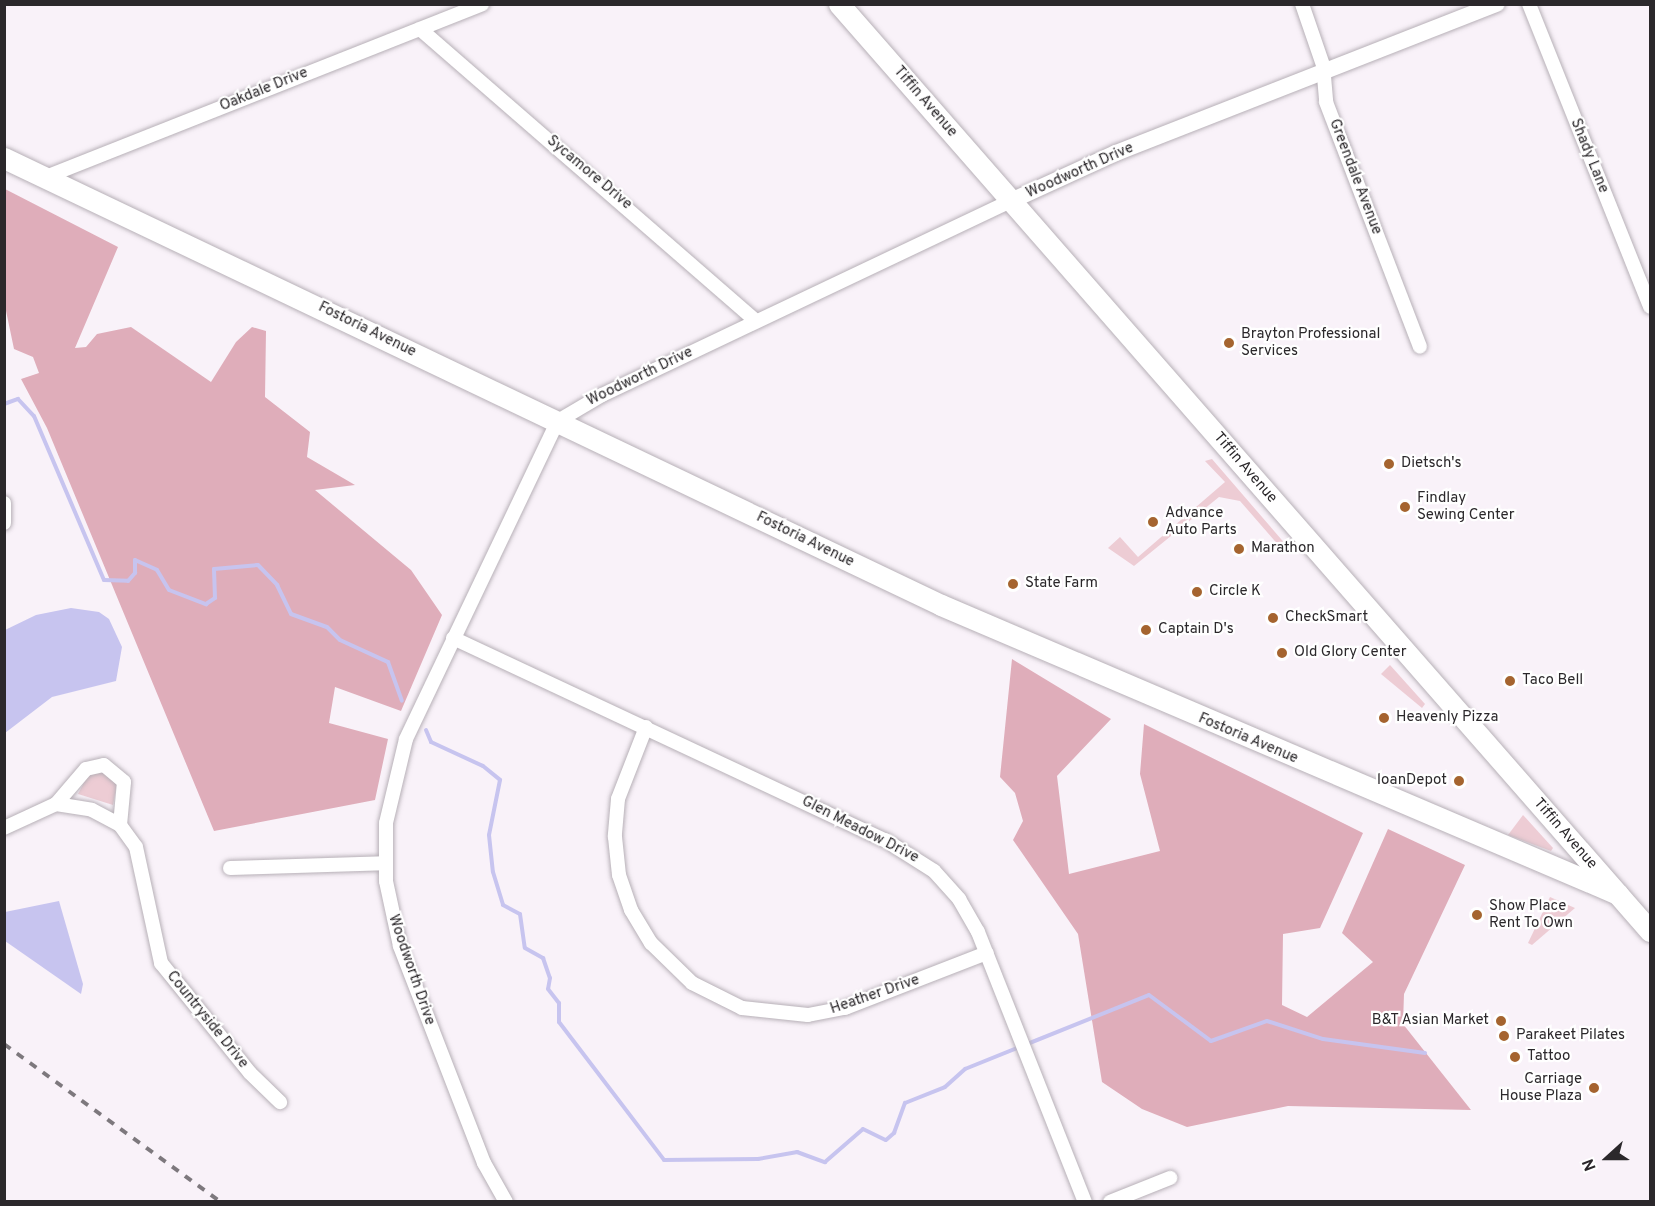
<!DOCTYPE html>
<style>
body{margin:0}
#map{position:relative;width:1655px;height:1206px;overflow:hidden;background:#f9f2f9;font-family:Overpass,sans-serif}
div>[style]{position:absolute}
.green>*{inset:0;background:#edccd4}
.forest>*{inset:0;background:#dfadba}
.water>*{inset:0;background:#c7c4ef}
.stream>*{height:4px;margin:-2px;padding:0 2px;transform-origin:2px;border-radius:2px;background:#c7c4ef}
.roads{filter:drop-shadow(0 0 2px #b7b0b7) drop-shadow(0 0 2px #b7b0b7)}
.minor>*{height:14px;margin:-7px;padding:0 7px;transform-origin:7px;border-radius:7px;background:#fff}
.tertiary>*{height:16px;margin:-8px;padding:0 8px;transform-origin:8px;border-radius:8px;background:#fff}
.primary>*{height:21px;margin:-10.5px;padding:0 10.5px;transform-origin:10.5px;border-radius:10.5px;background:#fff}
.trunk>*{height:21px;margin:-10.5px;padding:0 10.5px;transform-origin:10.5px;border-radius:10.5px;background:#fff}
.rail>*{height:4px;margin-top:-2px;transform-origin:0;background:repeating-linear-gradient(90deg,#7d787d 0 8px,transparent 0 16px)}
.dots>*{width:16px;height:16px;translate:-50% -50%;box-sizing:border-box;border:3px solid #fff;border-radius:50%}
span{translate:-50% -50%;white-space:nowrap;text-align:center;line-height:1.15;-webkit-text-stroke:4.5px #fff;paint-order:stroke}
.street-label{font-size:15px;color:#2b282b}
.poi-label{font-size:15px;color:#2b282b}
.left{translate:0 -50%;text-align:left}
.right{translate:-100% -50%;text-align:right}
.frame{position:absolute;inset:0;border:6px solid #2b282b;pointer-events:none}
.north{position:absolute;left:1577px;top:1128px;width:60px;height:60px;-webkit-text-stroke:4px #fff;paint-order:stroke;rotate:249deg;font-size:16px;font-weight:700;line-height:24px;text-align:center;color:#2b282b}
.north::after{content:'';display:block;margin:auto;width:21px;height:27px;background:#2b282b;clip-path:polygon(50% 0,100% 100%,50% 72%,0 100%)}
</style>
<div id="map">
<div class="green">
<div style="clip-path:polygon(1212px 459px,1287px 546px,1281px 548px,1240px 501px,1219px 497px,1134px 566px,1108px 548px,1120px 537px,1138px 557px,1225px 482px,1205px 461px)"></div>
<div style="clip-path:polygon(1390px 665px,1425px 704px,1422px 708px,1381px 674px)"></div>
<div style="clip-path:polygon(105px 772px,117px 783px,113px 805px,78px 794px,88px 775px)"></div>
<div style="clip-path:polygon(1523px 815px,1553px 848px,1551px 851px,1508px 835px)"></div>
<div style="clip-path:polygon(1550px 897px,1575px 908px,1532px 945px,1528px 943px)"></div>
</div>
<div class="forest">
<div style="clip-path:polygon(5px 189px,118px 247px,75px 348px,86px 347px,97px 334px,131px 327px,211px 382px,236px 342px,252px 327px,266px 331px,265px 397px,310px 432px,307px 457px,355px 485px,315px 490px,411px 570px,442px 615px,401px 711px,335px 687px,329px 723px,388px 739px,375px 800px,214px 831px,47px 428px,21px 379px,39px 373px,33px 357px,14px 349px,5px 306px)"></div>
<div style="clip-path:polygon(1012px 659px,1111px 719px,1057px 776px,1069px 874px,1160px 851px,1140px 774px,1144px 724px,1363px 833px,1320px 928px,1283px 934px,1282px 1005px,1307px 1017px,1373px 962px,1342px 933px,1388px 829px,1465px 865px,1404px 994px,1403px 1024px,1471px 1110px,1288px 1106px,1187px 1127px,1142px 1109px,1102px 1082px,1078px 934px,1013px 840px,1023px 821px,1015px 793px,1000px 777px)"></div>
</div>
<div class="water">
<div style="clip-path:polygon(71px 608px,99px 612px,109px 619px,122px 647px,116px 681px,52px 697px,5px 733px,5px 630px,36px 615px)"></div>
<div style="clip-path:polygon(59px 901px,83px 984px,81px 994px,5px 941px,5px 912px)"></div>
</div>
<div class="stream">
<div style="left:4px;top:404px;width:15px;rotate:-20deg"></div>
<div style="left:18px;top:399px;width:23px;rotate:47deg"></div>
<div style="left:34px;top:416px;width:178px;rotate:66.9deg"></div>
<div style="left:104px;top:580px;width:24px;rotate:2deg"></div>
<div style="left:128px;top:581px;width:11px;rotate:-49deg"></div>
<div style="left:135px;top:573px;width:13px;rotate:-90deg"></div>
<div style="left:135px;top:560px;width:24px;rotate:24deg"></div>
<div style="left:157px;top:570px;width:23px;rotate:59deg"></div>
<div style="left:169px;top:590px;width:40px;rotate:21deg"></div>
<div style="left:206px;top:604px;width:11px;rotate:-34deg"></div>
<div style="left:215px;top:598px;width:29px;rotate:-92deg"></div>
<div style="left:214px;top:569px;width:44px;rotate:-5.2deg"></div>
<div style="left:258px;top:565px;width:28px;rotate:46deg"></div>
<div style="left:277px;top:585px;width:32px;rotate:64deg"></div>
<div style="left:291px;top:614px;width:38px;rotate:20deg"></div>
<div style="left:327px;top:627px;width:18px;rotate:45deg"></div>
<div style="left:340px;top:640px;width:53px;rotate:24.6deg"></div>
<div style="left:388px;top:662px;width:41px;rotate:70.3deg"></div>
<div style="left:426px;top:730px;width:13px;rotate:67deg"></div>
<div style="left:431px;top:742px;width:57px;rotate:24.8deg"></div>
<div style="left:483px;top:766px;width:22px;rotate:39deg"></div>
<div style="left:500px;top:780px;width:56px;rotate:101.3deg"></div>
<div style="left:489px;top:835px;width:37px;rotate:84deg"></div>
<div style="left:493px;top:872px;width:34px;rotate:73deg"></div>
<div style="left:503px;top:905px;width:19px;rotate:28deg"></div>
<div style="left:520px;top:914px;width:34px;rotate:82deg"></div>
<div style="left:525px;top:948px;width:21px;rotate:29deg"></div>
<div style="left:543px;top:958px;width:21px;rotate:71deg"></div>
<div style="left:550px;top:978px;width:11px;rotate:100deg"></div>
<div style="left:548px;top:989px;width:18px;rotate:52deg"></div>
<div style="left:559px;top:1003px;width:19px;rotate:90deg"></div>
<div style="left:559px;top:1022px;width:173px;rotate:52.7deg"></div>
<div style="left:664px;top:1160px;width:94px;rotate:-0.6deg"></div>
<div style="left:758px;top:1159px;width:40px;rotate:-10deg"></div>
<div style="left:797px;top:1152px;width:30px;rotate:20deg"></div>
<div style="left:825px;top:1162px;width:50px;rotate:-41deg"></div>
<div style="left:863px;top:1129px;width:25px;rotate:26deg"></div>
<div style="left:886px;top:1140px;width:11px;rotate:-41deg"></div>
<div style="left:894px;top:1133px;width:32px;rotate:-70deg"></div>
<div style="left:905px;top:1103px;width:43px;rotate:-21.8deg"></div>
<div style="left:945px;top:1087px;width:27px;rotate:-42deg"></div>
<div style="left:965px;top:1069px;width:198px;rotate:-21.9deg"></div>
<div style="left:1149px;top:995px;width:77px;rotate:36.6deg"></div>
<div style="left:1211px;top:1041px;width:59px;rotate:-19.7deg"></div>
<div style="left:1267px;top:1021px;width:59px;rotate:17.8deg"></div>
<div style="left:1323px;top:1039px;width:103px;rotate:7.8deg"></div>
</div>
<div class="roads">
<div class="minor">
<div style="left:1302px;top:4px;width:65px;rotate:71deg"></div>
<div style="left:1323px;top:65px;width:37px;rotate:85deg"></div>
<div style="left:1326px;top:102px;width:262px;rotate:69deg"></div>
<div style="left:1529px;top:4px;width:326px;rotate:68.2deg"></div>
<div style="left:420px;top:29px;width:445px;rotate:41deg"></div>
<div style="left:46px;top:177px;width:469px;rotate:-21.6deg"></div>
<div style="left:4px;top:503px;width:20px;rotate:90deg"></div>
<div style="left:453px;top:638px;width:477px;rotate:25.1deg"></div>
<div style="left:885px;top:840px;width:58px;rotate:32.3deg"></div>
<div style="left:934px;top:871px;width:38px;rotate:48deg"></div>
<div style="left:959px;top:899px;width:38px;rotate:60deg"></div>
<div style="left:978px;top:932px;width:290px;rotate:68.4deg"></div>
<div style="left:646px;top:727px;width:77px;rotate:111.3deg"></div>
<div style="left:618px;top:799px;width:38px;rotate:95deg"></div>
<div style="left:615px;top:837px;width:38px;rotate:84deg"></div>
<div style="left:619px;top:875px;width:37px;rotate:71deg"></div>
<div style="left:631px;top:910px;width:39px;rotate:59deg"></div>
<div style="left:651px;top:943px;width:57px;rotate:44.3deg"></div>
<div style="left:692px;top:983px;width:56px;rotate:26.6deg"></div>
<div style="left:742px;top:1008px;width:66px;rotate:6.1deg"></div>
<div style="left:808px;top:1015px;width:38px;rotate:-11deg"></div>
<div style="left:845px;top:1008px;width:152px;rotate:-21.2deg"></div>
<div style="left:56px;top:804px;width:46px;rotate:-49.4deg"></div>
<div style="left:86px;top:769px;width:18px;rotate:-13deg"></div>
<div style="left:104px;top:765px;width:26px;rotate:40deg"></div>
<div style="left:124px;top:782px;width:43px;rotate:95.3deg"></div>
<div style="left:4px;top:828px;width:57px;rotate:-24.8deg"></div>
<div style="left:56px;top:804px;width:36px;rotate:9deg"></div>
<div style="left:92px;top:810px;width:32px;rotate:28deg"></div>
<div style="left:120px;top:825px;width:27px;rotate:54deg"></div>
<div style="left:136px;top:847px;width:119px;rotate:77.8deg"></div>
<div style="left:161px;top:963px;width:141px;rotate:51deg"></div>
<div style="left:250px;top:1073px;width:42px;rotate:44deg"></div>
<div style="left:230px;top:868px;width:155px;rotate:-1.8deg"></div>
<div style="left:506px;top:1202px;width:45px;rotate:-119.4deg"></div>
<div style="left:484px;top:1163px;width:233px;rotate:-111.2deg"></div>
<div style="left:400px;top:946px;width:66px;rotate:-102.2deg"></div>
<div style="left:386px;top:881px;width:58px;rotate:-90deg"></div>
<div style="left:386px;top:823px;width:86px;rotate:-76.6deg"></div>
<div style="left:406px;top:739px;width:352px;rotate:-64.5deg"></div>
<div style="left:558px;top:421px;width:51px;rotate:-30.6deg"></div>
<div style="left:602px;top:395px;width:453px;rotate:-25.4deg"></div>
<div style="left:1110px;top:1202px;width:65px;rotate:-21.8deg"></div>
</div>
<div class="tertiary">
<div style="left:1011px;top:201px;width:115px;rotate:-24.6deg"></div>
<div style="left:1116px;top:153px;width:409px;rotate:-21.4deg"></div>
</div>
<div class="primary">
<div style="left:4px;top:158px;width:1038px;rotate:25.5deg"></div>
<div style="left:941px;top:605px;width:736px;rotate:23.12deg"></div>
</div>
<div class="trunk">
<div style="left:839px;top:4px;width:1232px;rotate:48.82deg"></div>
</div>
</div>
<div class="rail">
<div style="left:4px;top:1044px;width:268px;rotate:36.1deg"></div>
</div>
<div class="dots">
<div style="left:1229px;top:343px;background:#a5642f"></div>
<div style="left:1389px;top:464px;background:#a5642f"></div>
<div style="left:1405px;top:507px;background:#a5642f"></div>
<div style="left:1153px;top:522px;background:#a5642f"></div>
<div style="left:1239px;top:549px;background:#a5642f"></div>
<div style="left:1013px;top:584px;background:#a5642f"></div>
<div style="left:1197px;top:592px;background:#a5642f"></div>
<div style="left:1273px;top:618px;background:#a5642f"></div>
<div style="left:1146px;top:630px;background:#a5642f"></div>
<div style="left:1282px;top:653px;background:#a5642f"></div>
<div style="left:1510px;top:681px;background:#a5642f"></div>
<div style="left:1384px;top:718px;background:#a5642f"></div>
<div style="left:1459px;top:781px;background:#a5642f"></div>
<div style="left:1477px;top:915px;background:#a5642f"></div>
<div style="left:1501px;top:1021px;background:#a5642f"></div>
<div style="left:1504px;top:1036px;background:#a5642f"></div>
<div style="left:1515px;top:1057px;background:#a5642f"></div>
<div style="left:1594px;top:1088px;background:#a5642f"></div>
</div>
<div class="street-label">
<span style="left:264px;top:90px;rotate:-22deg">Oakdale Drive</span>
<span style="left:925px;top:102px;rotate:49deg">Tiffin Avenue</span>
<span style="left:1589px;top:156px;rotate:68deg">Shady Lane</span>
<span style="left:1080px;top:171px;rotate:-24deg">Woodworth Drive</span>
<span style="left:589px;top:173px;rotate:40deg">Sycamore Drive</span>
<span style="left:1355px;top:177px;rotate:69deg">Greendale Avenue</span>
<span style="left:367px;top:330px;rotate:26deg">Fostoria Avenue</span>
<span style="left:640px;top:377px;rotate:-26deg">Woodworth Drive</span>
<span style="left:1245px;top:468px;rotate:49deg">Tiffin Avenue</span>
<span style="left:805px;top:540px;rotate:26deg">Fostoria Avenue</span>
<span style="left:1248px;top:739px;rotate:23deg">Fostoria Avenue</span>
<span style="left:860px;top:830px;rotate:27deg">Glen Meadow Drive</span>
<span style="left:1565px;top:834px;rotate:49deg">Tiffin Avenue</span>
<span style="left:411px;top:970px;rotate:71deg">Woodworth Drive</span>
<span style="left:875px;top:995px;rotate:-19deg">Heather Drive</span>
<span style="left:207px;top:1020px;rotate:51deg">Countryside Drive</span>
</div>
<div class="poi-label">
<span class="left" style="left:1241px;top:343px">Brayton Professional<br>Services</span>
<span class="left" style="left:1401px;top:464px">Dietsch's</span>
<span class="left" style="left:1417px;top:507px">Findlay<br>Sewing Center</span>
<span class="left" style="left:1165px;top:522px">Advance<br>Auto Parts</span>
<span class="left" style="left:1251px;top:549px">Marathon</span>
<span class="left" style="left:1025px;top:584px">State Farm</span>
<span class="left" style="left:1209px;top:592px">Circle K</span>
<span class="left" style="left:1285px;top:618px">CheckSmart</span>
<span class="left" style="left:1158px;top:630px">Captain D's</span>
<span class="left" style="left:1294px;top:653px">Old Glory Center</span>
<span class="left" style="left:1522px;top:681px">Taco Bell</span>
<span class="left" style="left:1396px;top:718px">Heavenly Pizza</span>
<span class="right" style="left:1447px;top:781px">loanDepot</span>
<span class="left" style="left:1489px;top:915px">Show Place<br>Rent To Own</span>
<span class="right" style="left:1489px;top:1021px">B&amp;T Asian Market</span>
<span class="left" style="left:1516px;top:1036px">Parakeet Pilates</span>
<span class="left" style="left:1527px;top:1057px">Tattoo</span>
<span class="right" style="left:1582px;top:1088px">Carriage<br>House Plaza</span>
</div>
<div class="frame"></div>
<div class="north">N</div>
</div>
